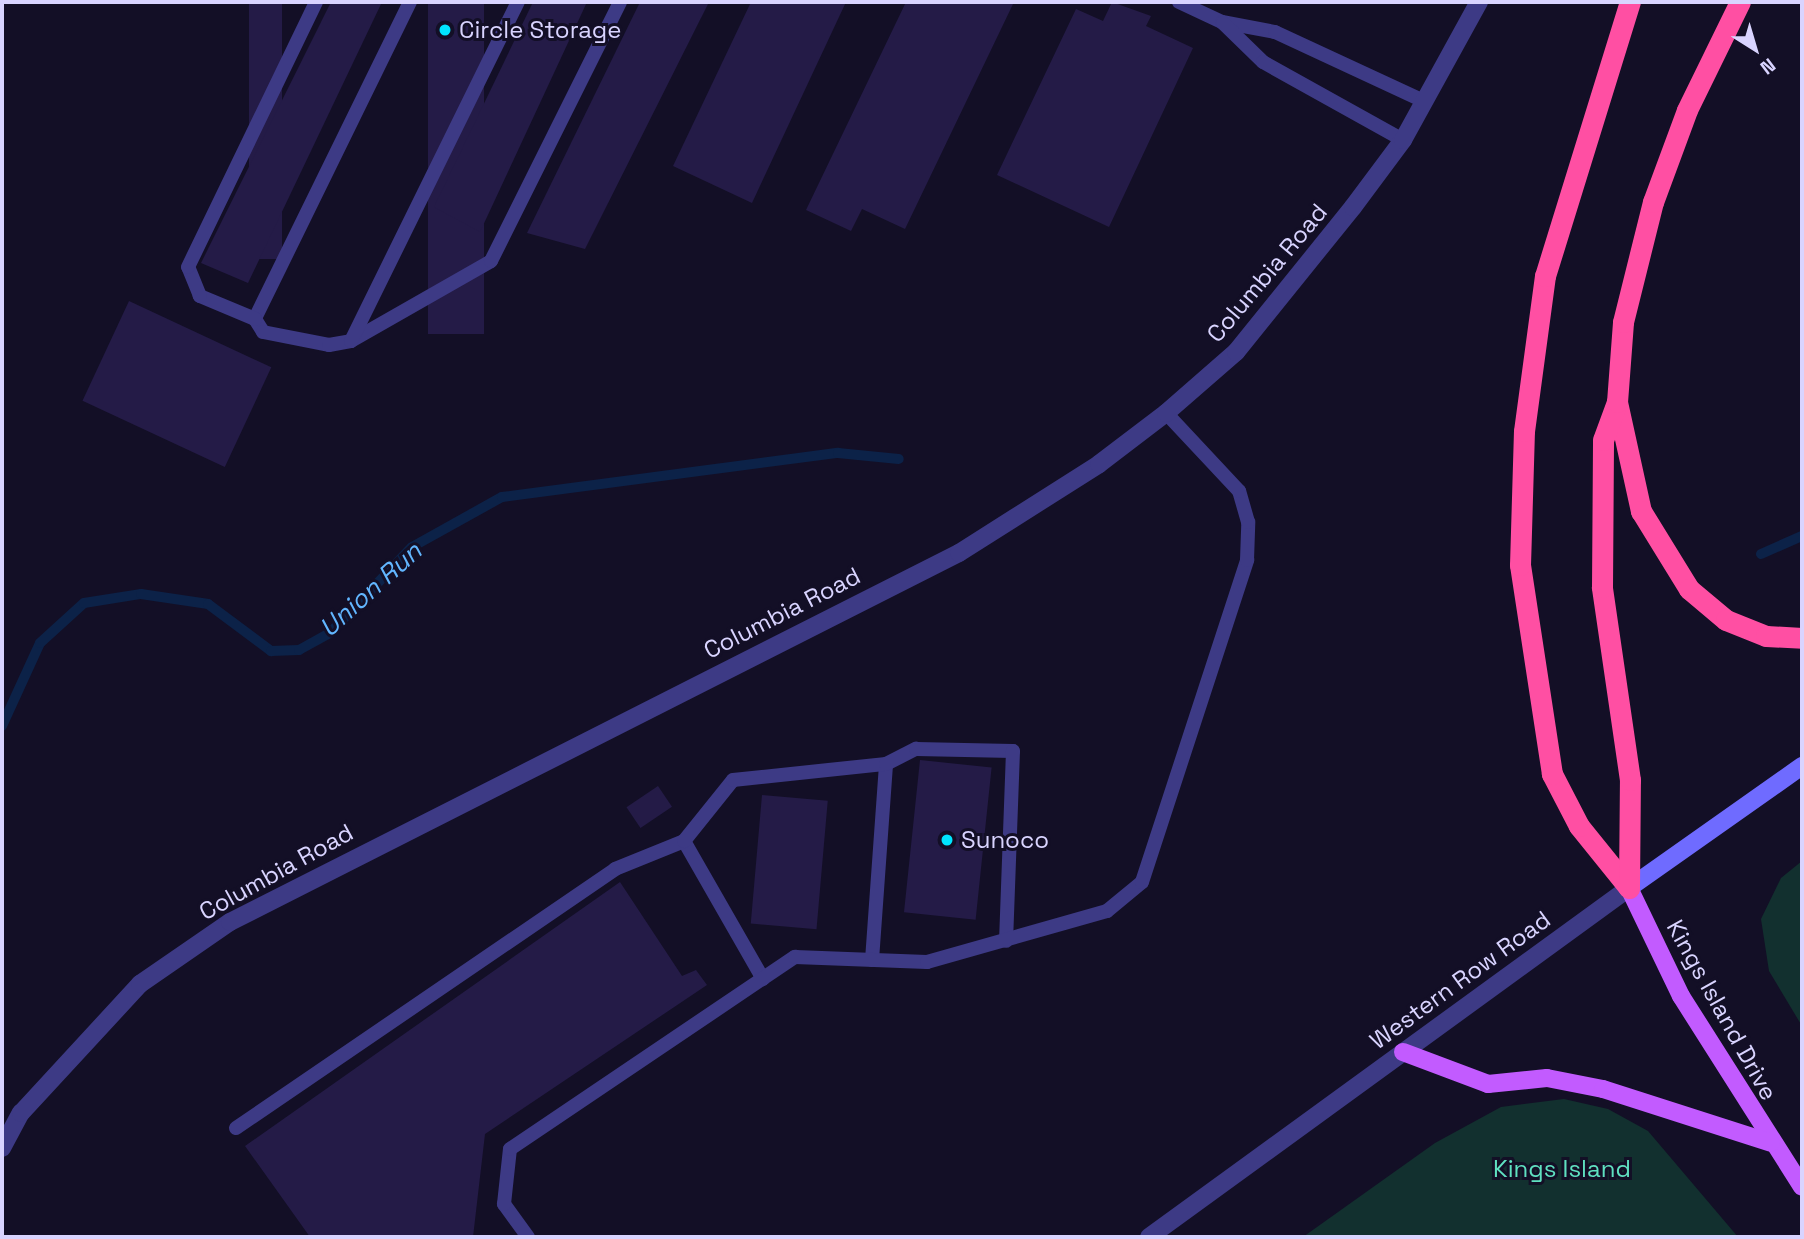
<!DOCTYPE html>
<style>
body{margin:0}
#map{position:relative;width:1804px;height:1239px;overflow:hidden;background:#130f26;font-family:"Space Grotesk",sans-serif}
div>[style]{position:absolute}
.green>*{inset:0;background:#12302f}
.stream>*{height:10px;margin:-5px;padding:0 5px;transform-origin:5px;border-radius:5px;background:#0c2248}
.building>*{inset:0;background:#241b47;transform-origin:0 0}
.service>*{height:14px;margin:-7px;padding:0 7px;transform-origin:7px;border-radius:7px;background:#3d3a85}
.tertiary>*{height:18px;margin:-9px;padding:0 9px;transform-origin:9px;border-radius:9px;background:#3d3a85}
.secondary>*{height:18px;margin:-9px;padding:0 9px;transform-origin:9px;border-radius:9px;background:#6f6bff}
.primary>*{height:18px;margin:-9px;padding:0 9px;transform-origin:9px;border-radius:9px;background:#c25bff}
.motorway>*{height:21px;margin:-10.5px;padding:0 10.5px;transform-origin:10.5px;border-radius:10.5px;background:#ff4fa3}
.dots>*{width:19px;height:19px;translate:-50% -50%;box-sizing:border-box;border:4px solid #130f26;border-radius:50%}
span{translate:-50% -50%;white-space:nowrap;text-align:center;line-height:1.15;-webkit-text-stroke:6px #130f26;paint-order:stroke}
.poi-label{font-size:24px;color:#d9d4ff}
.left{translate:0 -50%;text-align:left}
.street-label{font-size:24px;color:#d9d4ff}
.park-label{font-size:24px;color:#5fe0c0}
.water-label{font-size:26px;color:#62b6ff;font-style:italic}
.frame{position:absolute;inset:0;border:4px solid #d9d4ff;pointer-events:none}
.north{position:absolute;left:1720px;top:14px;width:70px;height:70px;-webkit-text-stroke:5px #130f26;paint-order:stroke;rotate:143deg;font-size:19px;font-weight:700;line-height:28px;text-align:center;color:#d9d4ff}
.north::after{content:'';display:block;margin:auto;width:24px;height:32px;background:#d9d4ff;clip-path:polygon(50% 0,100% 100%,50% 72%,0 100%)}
</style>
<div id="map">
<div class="green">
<div style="clip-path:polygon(1802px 861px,1802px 1026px,1769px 971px,1761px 919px,1781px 878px)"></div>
<div style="clip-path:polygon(1564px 1099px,1608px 1109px,1648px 1131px,1738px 1237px,1303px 1237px,1435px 1143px,1501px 1107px)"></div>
</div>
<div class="stream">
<div style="left:1761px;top:554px;width:45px;rotate:-23.7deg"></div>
<div style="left:2px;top:726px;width:91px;rotate:-65.4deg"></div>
<div style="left:40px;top:643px;width:59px;rotate:-42.3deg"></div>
<div style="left:84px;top:603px;width:58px;rotate:-9deg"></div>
<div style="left:141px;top:594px;width:68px;rotate:8.5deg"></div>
<div style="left:208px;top:604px;width:79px;rotate:36.7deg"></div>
<div style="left:271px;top:651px;width:28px;rotate:-2deg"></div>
<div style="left:299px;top:650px;width:37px;rotate:-29deg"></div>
<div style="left:331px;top:632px;width:117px;rotate:-46.4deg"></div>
<div style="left:412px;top:547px;width:103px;rotate:-29.1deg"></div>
<div style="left:502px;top:497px;width:339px;rotate:-7.5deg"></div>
<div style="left:838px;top:453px;width:61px;rotate:5.6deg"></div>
</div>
<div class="building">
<div style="left:249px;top:2px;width:33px;height:257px"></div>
<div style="clip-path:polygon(331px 2px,382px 2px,248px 283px,201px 263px)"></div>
<div style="left:428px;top:2px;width:56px;height:332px"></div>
<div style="clip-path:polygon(533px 2px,587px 2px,480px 232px,434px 207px)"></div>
<div style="clip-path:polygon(640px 2px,709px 2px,585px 249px,527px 233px)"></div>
<div style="clip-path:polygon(751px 2px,846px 2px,752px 203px,673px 166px)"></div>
<div style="clip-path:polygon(906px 2px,1014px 2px,905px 229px,862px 209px,851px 231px,806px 210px)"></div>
<div style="clip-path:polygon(1112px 2px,1151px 16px,1146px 26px,1193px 48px,1109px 227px,997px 175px,1076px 9px,1103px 21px)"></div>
<div style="left:129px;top:301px;width:157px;height:110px;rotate:25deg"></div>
<div style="left:920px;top:760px;width:72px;height:153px;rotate:6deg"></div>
<div style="left:658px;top:786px;width:25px;height:38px;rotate:56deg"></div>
<div style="left:762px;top:795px;width:66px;height:129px;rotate:5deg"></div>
<div style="clip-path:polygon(620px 882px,682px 976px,696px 970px,707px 985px,485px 1134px,473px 1237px,310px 1237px,245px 1146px)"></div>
</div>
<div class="service">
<div style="left:410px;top:2px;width:353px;rotate:116.1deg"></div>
<div style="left:255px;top:319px;width:15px;rotate:58deg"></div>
<div style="left:263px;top:332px;width:67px;rotate:11.1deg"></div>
<div style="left:329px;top:345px;width:22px;rotate:-10deg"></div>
<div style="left:351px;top:341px;width:161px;rotate:-29.7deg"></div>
<div style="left:491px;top:261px;width:289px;rotate:-63.5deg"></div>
<div style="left:1179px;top:2px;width:47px;rotate:24.9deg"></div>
<div style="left:1222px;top:22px;width:54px;rotate:10.7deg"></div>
<div style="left:1275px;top:32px;width:166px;rotate:24.9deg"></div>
<div style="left:1223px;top:23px;width:56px;rotate:44.3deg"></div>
<div style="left:1263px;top:62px;width:160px;rotate:29.1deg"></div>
<div style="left:255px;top:319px;width:60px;rotate:-157.3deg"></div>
<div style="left:200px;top:296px;width:31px;rotate:-112deg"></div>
<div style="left:188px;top:267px;width:294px;rotate:-64.2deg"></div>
<div style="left:351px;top:341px;width:378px;rotate:-63.8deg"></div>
<div style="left:684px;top:841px;width:159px;rotate:60.2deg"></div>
<div style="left:872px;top:960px;width:196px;rotate:-85.9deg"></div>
<div style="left:236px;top:1128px;width:459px;rotate:-34.3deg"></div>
<div style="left:615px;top:869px;width:74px;rotate:-22.1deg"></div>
<div style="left:684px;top:841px;width:78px;rotate:-51.2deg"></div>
<div style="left:733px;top:780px;width:154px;rotate:-6deg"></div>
<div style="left:886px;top:764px;width:34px;rotate:-27deg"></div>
<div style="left:916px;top:749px;width:97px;rotate:1.2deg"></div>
<div style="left:1013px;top:751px;width:190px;rotate:92.1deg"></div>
<div style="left:528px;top:1237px;width:41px;rotate:-126deg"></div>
<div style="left:504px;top:1204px;width:55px;rotate:-83.8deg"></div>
<div style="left:510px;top:1149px;width:344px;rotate:-34deg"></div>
<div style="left:795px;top:957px;width:132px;rotate:2.2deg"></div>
<div style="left:927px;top:962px;width:187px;rotate:-15.8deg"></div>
<div style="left:1107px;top:911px;width:45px;rotate:-39.6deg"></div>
<div style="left:1142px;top:882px;width:339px;rotate:-71.9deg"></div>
<div style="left:1247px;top:560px;width:38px;rotate:-88deg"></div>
<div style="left:1248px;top:522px;width:32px;rotate:-106deg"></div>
<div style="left:1239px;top:491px;width:107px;rotate:-133.1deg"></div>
</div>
<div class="tertiary">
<div style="left:2px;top:1148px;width:40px;rotate:-62deg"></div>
<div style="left:21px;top:1113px;width:176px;rotate:-47.3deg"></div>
<div style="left:140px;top:984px;width:109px;rotate:-34.6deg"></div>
<div style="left:230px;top:922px;width:817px;rotate:-26.85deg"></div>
<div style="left:959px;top:553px;width:166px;rotate:-32.4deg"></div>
<div style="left:1099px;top:464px;width:84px;rotate:-37.3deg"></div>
<div style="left:1166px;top:413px;width:93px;rotate:-41.1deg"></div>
<div style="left:1236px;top:352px;width:186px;rotate:-51.1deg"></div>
<div style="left:1353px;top:207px;width:84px;rotate:-53.3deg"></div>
<div style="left:1403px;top:140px;width:158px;rotate:-61.2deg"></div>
<div style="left:1149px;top:1237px;width:593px;rotate:-36.02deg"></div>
</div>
<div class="secondary">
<div style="left:1629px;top:888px;width:212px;rotate:-35.2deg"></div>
</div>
<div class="primary">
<div style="left:1629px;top:888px;width:120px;rotate:64.3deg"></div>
<div style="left:1681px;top:996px;width:226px;rotate:57.6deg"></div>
<div style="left:1403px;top:1052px;width:91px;rotate:20.6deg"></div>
<div style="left:1488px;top:1084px;width:59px;rotate:-5.8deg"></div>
<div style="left:1547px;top:1078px;width:57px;rotate:11.1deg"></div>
<div style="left:1603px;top:1089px;width:176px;rotate:17.8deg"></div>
</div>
<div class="motorway">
<div style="left:1617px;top:402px;width:112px;rotate:77.6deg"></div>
<div style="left:1641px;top:511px;width:92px;rotate:58.4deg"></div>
<div style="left:1689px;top:589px;width:48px;rotate:40deg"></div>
<div style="left:1726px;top:620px;width:43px;rotate:21.8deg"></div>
<div style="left:1766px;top:636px;width:36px;rotate:3deg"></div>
<div style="left:1629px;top:888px;width:80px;rotate:-128.9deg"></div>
<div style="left:1579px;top:826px;width:59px;rotate:-117.4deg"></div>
<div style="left:1552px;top:774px;width:211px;rotate:-98.7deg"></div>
<div style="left:1520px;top:565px;width:134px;rotate:-88.3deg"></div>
<div style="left:1524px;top:431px;width:156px;rotate:-82.3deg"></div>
<div style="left:1545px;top:276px;width:287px;rotate:-72.8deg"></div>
<div style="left:1629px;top:888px;width:108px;rotate:-89.5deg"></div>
<div style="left:1630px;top:780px;width:195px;rotate:-98.3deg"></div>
<div style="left:1602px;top:587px;width:147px;rotate:-89.6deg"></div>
<div style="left:1603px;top:440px;width:40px;rotate:-69.8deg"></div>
<div style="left:1617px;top:402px;width:80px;rotate:-85.7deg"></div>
<div style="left:1623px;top:322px;width:124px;rotate:-76deg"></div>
<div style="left:1653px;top:202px;width:98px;rotate:-69.7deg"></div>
<div style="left:1687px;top:110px;width:120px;rotate:-63.9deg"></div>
</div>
<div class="dots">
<div style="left:445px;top:30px;background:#00e5ff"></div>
<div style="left:947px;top:840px;background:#00e5ff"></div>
</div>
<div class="poi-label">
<span class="left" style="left:459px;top:30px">Circle Storage</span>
<span class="left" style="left:961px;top:840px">Sunoco</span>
</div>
<div class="street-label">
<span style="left:1267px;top:273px;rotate:-50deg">Columbia Road</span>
<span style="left:782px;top:613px;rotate:-27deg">Columbia Road</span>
<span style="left:276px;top:872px;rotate:-29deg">Columbia Road</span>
<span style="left:1460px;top:980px;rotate:-36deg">Western Row Road</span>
<span style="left:1722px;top:1010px;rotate:61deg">Kings Island Drive</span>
</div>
<div class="park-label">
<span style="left:1562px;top:1169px">Kings Island</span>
</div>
<div class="water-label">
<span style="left:371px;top:590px;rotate:-42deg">Union Run</span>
</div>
<div class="frame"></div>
<div class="north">N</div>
</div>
